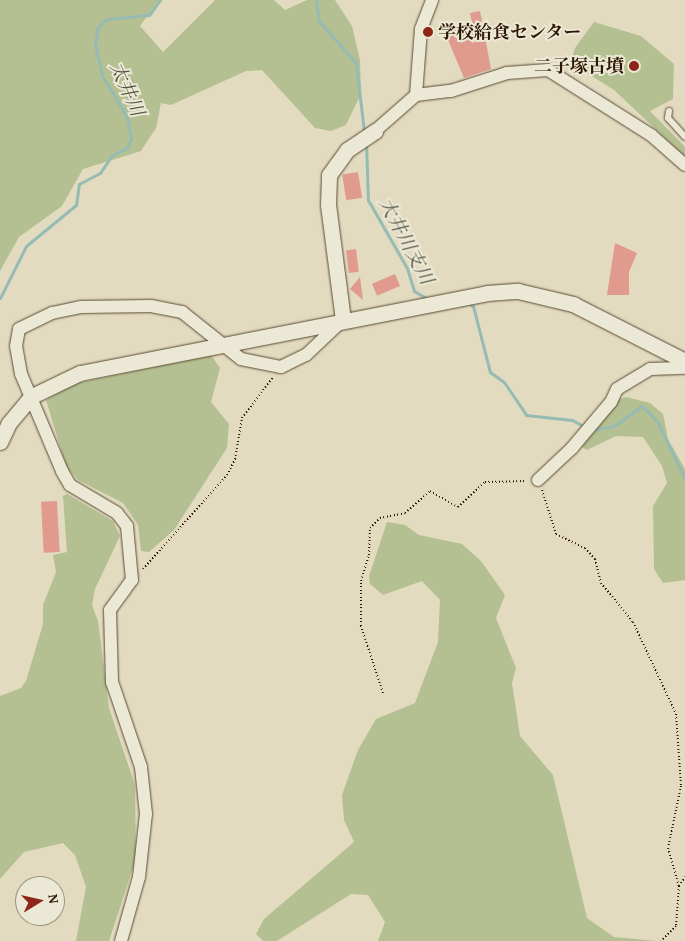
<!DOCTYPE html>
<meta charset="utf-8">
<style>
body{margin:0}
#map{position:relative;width:685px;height:941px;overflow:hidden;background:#e2dbc0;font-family:"Gentium Book Plus","Noto Serif JP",serif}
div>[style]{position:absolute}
.green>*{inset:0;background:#b4c092}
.stream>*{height:3px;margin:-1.5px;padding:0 1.5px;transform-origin:1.5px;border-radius:1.5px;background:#95bbb3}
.building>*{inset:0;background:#e19a8e;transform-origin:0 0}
.path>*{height:2px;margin-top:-1px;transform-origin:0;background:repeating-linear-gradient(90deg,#2f1802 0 1px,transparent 0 3.5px)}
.roads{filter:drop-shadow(0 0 1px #5c4932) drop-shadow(0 0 1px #5c4932)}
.service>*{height:6px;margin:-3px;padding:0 3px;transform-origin:3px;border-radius:3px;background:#ece8d6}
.minor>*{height:12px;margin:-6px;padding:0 6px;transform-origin:6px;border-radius:6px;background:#ece8d6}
.tertiary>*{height:15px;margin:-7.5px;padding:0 7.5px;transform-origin:7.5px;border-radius:7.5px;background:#ece8d6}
.dots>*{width:14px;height:14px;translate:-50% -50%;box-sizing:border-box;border:2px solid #ece8d6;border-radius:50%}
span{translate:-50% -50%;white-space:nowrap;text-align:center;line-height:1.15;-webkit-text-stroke:4px #ece8d6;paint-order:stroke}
.poi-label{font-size:18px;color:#2f1802;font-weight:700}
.left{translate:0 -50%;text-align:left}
.right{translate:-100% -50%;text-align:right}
.water-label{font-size:19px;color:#535140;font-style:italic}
.north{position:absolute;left:15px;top:876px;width:50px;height:50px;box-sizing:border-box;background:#ece8d6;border:1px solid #a09581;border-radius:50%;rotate:81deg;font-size:14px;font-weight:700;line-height:20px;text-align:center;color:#2f1802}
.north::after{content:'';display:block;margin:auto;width:18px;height:22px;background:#8f2418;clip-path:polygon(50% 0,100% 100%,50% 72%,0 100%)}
</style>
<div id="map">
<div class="green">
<div style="clip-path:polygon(0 0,159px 0,140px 26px,163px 52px,215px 0,274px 0,285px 10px,307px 0,335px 0,352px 26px,360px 60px,361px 94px,346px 125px,331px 131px,315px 128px,262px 70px,246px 71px,171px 105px,161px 103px,156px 128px,141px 151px,83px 169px,62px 206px,19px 237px,0 271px)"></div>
<div style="clip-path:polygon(594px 22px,641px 36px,674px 64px,673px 99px,650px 111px,685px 147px,685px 157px,614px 90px,576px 66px,572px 58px,575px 48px)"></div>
<div style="clip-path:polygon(211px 355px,220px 368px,211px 402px,229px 424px,227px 448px,174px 530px,149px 552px,141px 551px,138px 525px,123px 503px,78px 480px,66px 466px,46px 400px,73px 384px)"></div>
<div style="clip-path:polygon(626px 397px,650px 403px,663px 414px,668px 439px,685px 469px,685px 580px,663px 583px,654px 569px,653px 506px,667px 483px,662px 466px,643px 437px,616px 436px,587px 450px,580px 446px,610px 402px)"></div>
<div style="clip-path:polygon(67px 494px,113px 521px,120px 536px,95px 589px,92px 605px,98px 621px,109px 708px,135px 785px,136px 859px,109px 941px,76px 941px,86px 887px,75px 855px,63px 843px,24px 852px,0 879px,0 696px,21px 688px,26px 681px,43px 624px,43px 605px,56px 572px,53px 555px,67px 552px,63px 496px)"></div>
<div style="clip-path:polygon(387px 522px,405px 525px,419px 535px,462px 544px,481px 561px,505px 595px,496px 618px,516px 668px,512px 683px,520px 736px,553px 775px,587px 918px,614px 937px,657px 941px,378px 941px,385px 922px,368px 895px,351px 894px,277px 941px,263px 941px,256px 934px,264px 919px,354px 842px,344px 820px,342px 795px,358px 750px,376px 719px,415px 703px,438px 642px,440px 600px,422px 581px,383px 595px,370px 584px,369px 576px)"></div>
</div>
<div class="stream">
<div style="left:316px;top:0;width:21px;rotate:82deg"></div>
<div style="left:319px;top:21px;width:56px;rotate:48.6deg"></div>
<div style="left:356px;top:63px;width:69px;rotate:83.4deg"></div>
<div style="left:366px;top:143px;width:57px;rotate:88deg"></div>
<div style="left:368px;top:200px;width:78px;rotate:60.2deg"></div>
<div style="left:407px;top:268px;width:24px;rotate:73deg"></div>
<div style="left:414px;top:291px;width:14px;rotate:30deg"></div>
<div style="left:0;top:298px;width:58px;rotate:-63.4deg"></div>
<div style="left:26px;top:246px;width:65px;rotate:-39.4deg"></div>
<div style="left:76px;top:205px;width:21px;rotate:-82deg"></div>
<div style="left:79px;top:184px;width:24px;rotate:-28deg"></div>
<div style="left:100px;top:173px;width:22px;rotate:-56deg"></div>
<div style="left:112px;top:155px;width:17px;rotate:-25deg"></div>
<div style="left:127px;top:148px;width:10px;rotate:-66deg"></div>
<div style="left:131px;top:139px;width:22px;rotate:-100deg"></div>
<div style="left:127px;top:117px;width:49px;rotate:-120.8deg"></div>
<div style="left:102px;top:75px;width:31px;rotate:-103deg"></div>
<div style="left:95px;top:45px;width:18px;rotate:-81deg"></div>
<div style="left:98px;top:27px;width:12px;rotate:-42deg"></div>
<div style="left:107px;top:19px;width:42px;rotate:-5.4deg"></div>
<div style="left:149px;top:15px;width:19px;rotate:-54deg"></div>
<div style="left:467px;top:302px;width:7px;rotate:34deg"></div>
<div style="left:473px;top:306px;width:68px;rotate:75.6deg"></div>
<div style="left:490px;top:372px;width:17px;rotate:36deg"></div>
<div style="left:504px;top:382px;width:40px;rotate:56deg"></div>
<div style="left:526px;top:415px;width:46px;rotate:6.2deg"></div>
<div style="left:572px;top:420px;width:15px;rotate:28deg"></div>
<div style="left:593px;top:430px;width:21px;rotate:-11deg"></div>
<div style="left:614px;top:426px;width:34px;rotate:-36deg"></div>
<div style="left:642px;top:406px;width:21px;rotate:45deg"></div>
<div style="left:657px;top:421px;width:64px;rotate:64.2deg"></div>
</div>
<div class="building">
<div style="clip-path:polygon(480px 11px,491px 69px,464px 78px,443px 28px,472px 23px,470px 13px)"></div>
<div style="left:358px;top:172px;width:26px;height:16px;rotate:81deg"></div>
<div style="clip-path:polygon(615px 243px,637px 253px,629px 272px,629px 295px,607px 295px)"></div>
<div style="left:356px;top:249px;width:23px;height:10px;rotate:83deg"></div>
<div style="left:395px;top:274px;width:13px;height:25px;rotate:67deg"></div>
<div style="clip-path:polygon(360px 277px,363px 300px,350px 289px)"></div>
<div style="left:57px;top:501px;width:51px;height:16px;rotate:87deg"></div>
</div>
<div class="path">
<div style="left:542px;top:490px;width:46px;rotate:72.3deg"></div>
<div style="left:556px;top:534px;width:32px;rotate:26deg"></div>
<div style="left:585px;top:548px;width:15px;rotate:48deg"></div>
<div style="left:595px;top:559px;width:25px;rotate:76deg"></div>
<div style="left:601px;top:583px;width:50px;rotate:50.6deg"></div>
<div style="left:633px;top:622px;width:102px;rotate:64.9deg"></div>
<div style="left:676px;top:714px;width:72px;rotate:86deg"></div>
<div style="left:681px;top:786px;width:63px;rotate:101.8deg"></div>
<div style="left:668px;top:848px;width:40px;rotate:74deg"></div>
<div style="left:679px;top:886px;width:40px;rotate:94.3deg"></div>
<div style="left:676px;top:926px;width:21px;rotate:135deg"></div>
<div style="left:143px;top:569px;width:126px;rotate:-48.2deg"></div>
<div style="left:227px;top:475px;width:18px;rotate:-63deg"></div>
<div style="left:235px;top:459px;width:42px;rotate:-80.3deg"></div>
<div style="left:242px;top:418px;width:51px;rotate:-52.9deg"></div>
<div style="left:383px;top:693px;width:71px;rotate:-108.2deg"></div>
<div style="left:361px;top:626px;width:45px;rotate:-90deg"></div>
<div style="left:361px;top:581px;width:27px;rotate:-73deg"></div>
<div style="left:369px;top:555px;width:27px;rotate:-88deg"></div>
<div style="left:370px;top:528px;width:14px;rotate:-45deg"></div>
<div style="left:380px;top:518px;width:25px;rotate:-11deg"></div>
<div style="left:405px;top:513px;width:33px;rotate:-41deg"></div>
<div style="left:430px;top:491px;width:32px;rotate:30deg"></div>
<div style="left:458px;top:507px;width:37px;rotate:-43deg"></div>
<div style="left:485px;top:482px;width:41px;rotate:-1.4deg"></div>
<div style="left:679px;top:886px;width:11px;rotate:-56deg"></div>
</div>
<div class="roads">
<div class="service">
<div style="left:669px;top:111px;width:7px;rotate:98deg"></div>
<div style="left:668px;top:118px;width:25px;rotate:48deg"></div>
</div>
<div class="minor">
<div style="left:416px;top:95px;width:35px;rotate:-7deg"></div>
<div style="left:451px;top:91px;width:59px;rotate:-17.8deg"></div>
<div style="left:507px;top:73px;width:41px;rotate:-4.2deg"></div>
<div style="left:548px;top:70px;width:122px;rotate:32.3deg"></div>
<div style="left:651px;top:135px;width:45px;rotate:41.4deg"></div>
<div style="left:375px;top:131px;width:55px;rotate:-41.3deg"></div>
<div style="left:416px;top:95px;width:66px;rotate:-85.7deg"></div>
<div style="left:421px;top:29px;width:31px;rotate:-69deg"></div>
<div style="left:538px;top:480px;width:47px;rotate:-43.3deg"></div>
<div style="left:572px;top:448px;width:60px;rotate:-49.7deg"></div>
<div style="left:611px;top:402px;width:14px;rotate:-65deg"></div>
<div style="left:617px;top:389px;width:39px;rotate:-31deg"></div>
<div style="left:650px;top:369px;width:35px;rotate:-2deg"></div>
<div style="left:121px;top:941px;width:66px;rotate:-74.3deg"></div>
<div style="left:139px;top:877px;width:63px;rotate:-83.7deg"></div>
<div style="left:146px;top:814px;width:47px;rotate:-96.1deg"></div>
<div style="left:141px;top:767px;width:90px;rotate:-108.8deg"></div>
<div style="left:112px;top:682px;width:72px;rotate:-91.6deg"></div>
<div style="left:110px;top:610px;width:37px;rotate:-54deg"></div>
<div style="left:132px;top:580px;width:54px;rotate:-95.3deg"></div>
<div style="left:127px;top:526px;width:16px;rotate:-128deg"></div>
<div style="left:117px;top:513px;width:55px;rotate:-149.2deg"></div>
<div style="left:70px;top:485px;width:16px;rotate:-120deg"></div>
<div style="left:62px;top:471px;width:105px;rotate:-112.9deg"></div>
<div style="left:21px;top:374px;width:28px;rotate:-100deg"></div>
<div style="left:16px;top:346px;width:17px;rotate:-80deg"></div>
<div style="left:19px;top:329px;width:37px;rotate:-26deg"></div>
<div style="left:52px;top:313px;width:30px;rotate:-12deg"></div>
<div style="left:81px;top:307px;width:70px;rotate:-0.8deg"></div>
<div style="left:151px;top:306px;width:32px;rotate:11deg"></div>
<div style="left:182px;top:312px;width:75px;rotate:38.5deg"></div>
<div style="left:241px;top:359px;width:41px;rotate:11.3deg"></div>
<div style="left:281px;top:367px;width:28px;rotate:-26deg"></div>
<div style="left:306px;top:355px;width:51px;rotate:-43.4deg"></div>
</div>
<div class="tertiary">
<div style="left:343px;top:320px;width:116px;rotate:-97.4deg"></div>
<div style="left:328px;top:205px;width:30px;rotate:-88deg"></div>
<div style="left:329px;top:175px;width:31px;rotate:-54deg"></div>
<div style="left:347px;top:150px;width:34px;rotate:-34deg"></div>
<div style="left:0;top:442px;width:21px;rotate:-65deg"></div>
<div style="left:9px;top:423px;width:35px;rotate:-50deg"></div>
<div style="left:32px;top:396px;width:53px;rotate:-25.6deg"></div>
<div style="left:80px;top:373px;width:415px;rotate:-11.1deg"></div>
<div style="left:487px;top:293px;width:31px;rotate:-4deg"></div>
<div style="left:518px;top:291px;width:57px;rotate:13.3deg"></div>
<div style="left:573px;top:304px;width:126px;rotate:27deg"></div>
</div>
</div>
<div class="dots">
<div style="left:428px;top:32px;background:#8f2418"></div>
<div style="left:634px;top:66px;background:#8f2418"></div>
</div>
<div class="poi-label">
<span class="left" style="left:438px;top:32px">学校給食センター</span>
<span class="right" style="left:624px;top:66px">二子塚古墳</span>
</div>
<div class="water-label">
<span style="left:127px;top:89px;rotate:66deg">太井川</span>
<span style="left:406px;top:241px;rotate:62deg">大井川支川</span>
</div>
<div class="north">N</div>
</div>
